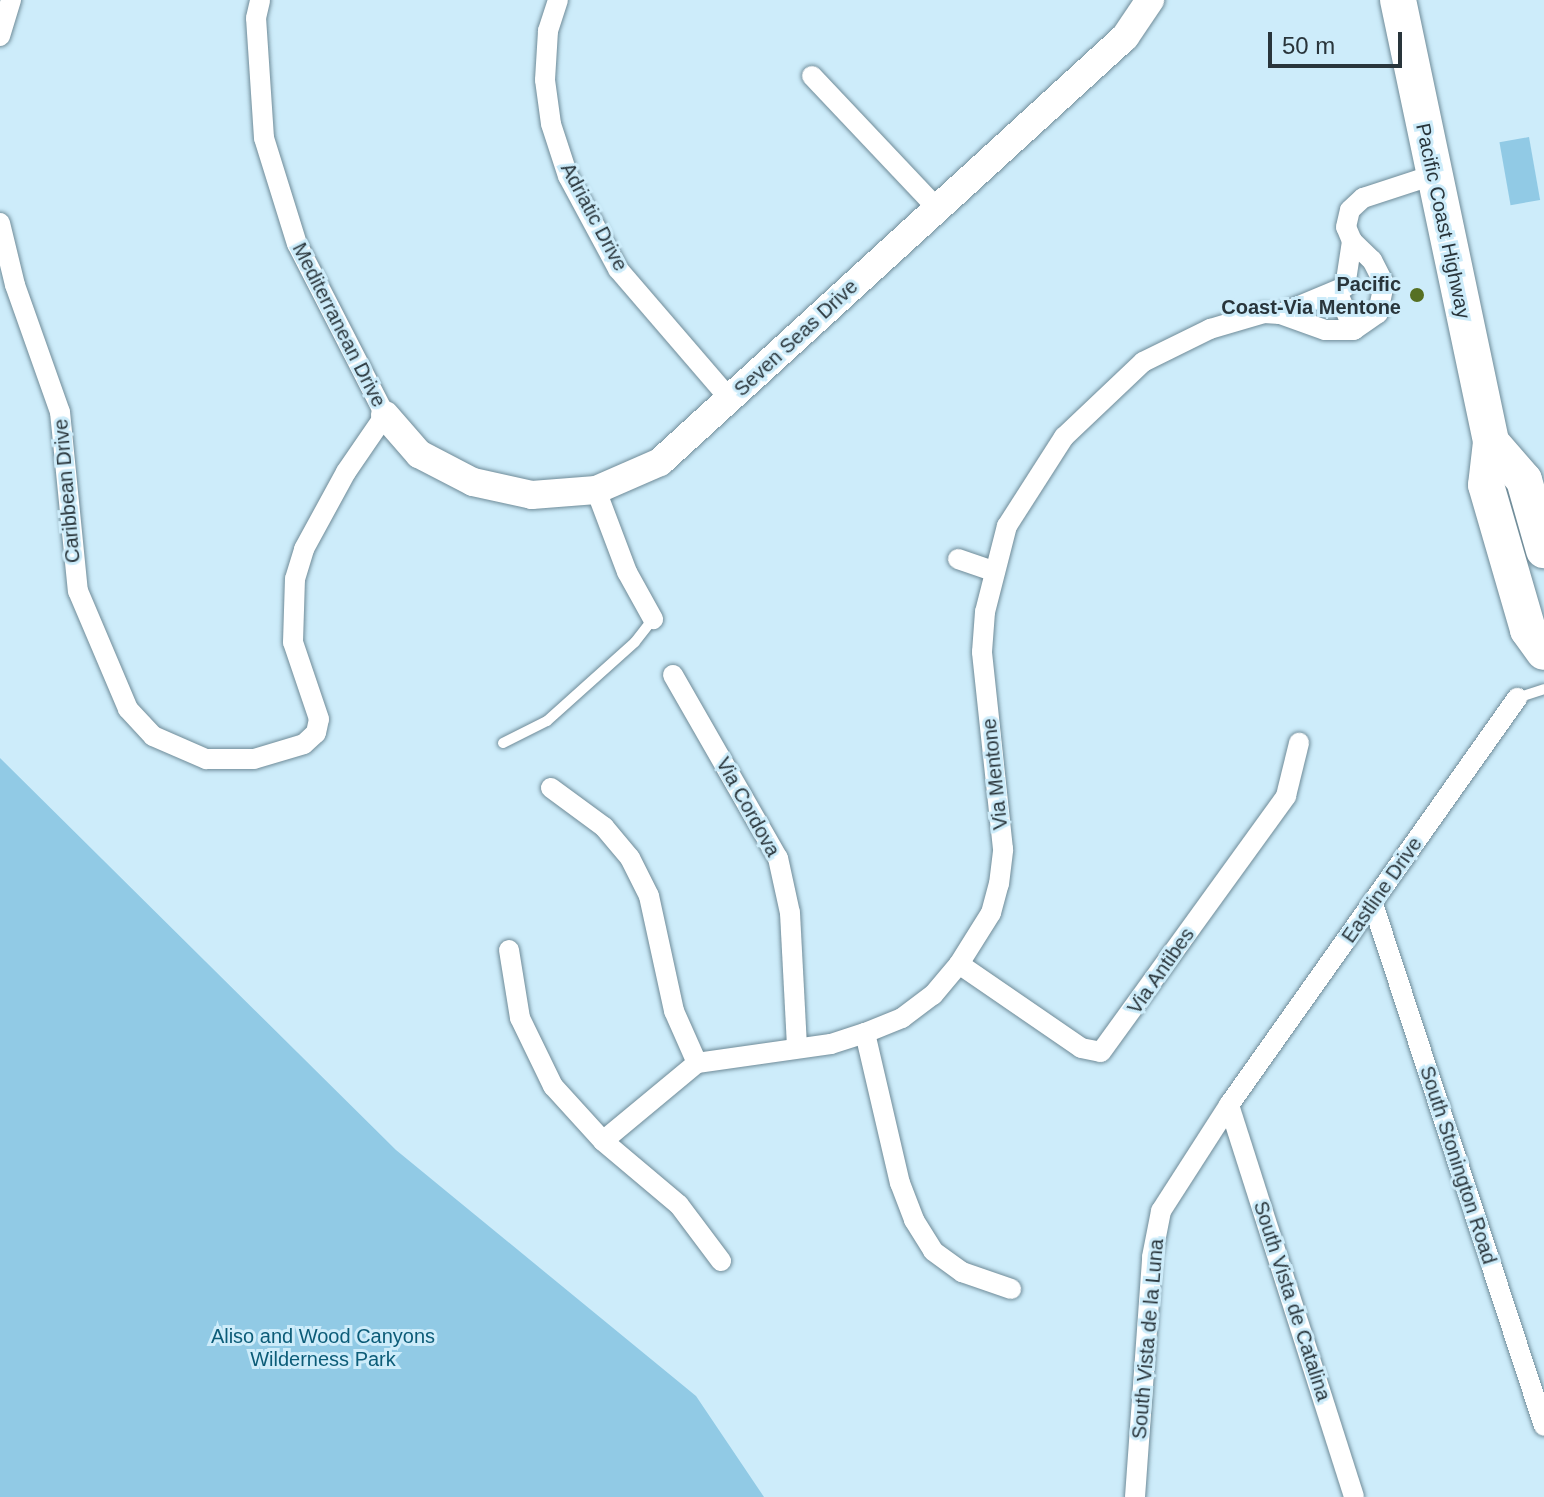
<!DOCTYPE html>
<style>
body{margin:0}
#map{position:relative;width:1544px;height:1497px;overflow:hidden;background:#cdecfa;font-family:Helvetica,sans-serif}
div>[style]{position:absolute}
.green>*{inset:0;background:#91cae5;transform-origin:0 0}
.roads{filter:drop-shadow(0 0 2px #6f8b98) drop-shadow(0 0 2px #6f8b98)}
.lane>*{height:10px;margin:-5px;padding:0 5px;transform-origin:5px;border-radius:5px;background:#fff}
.street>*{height:20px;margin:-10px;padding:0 10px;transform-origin:10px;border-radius:10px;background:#fff}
.secondary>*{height:28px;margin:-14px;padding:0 14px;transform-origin:14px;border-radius:14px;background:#fff}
.highway>*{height:36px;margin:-18px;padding:0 18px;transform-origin:18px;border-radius:18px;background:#fff}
.dots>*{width:22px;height:22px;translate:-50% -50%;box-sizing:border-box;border:4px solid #cdecfa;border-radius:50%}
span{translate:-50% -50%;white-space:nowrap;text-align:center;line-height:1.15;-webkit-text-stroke:6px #cdecfa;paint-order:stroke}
.street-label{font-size:20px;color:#29353b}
.poi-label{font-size:20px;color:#29353b;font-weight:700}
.right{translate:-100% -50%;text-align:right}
.park-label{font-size:20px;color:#0c5c78}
.scale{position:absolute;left:1268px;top:32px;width:134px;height:36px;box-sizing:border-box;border:4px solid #29353b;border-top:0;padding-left:10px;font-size:24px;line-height:28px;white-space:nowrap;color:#29353b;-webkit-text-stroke:6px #cdecfa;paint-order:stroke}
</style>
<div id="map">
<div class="green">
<div style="left:1529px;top:137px;width:64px;height:30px;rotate:80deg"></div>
<div style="clip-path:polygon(0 758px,396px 1150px,696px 1396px,764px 1497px,0 1497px)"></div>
</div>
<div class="roads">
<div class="lane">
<div style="left:1517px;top:698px;width:28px;rotate:-18deg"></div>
<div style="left:503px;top:743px;width:49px;rotate:-26.6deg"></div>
<div style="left:547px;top:721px;width:118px;rotate:-41.9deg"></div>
<div style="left:635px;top:642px;width:29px;rotate:-52deg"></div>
</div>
<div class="street">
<div style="left:558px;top:0;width:33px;rotate:108deg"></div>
<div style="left:548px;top:31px;width:49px;rotate:93.5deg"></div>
<div style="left:545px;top:80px;width:44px;rotate:82.2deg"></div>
<div style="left:551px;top:124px;width:55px;rotate:71.9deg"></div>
<div style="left:568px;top:176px;width:106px;rotate:61.7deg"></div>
<div style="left:618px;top:269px;width:172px;rotate:49.3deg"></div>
<div style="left:0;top:36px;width:38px;rotate:-73deg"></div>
<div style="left:812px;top:76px;width:182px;rotate:46.6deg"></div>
<div style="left:0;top:223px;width:64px;rotate:76.4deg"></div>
<div style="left:15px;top:285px;width:135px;rotate:70.5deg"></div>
<div style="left:60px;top:412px;width:180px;rotate:84.3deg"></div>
<div style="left:78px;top:591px;width:128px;rotate:67deg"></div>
<div style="left:128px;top:709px;width:37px;rotate:47deg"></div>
<div style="left:153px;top:736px;width:58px;rotate:23.5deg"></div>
<div style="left:206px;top:759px;width:48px"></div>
<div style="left:254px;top:759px;width:52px;rotate:-16.7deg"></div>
<div style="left:304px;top:744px;width:16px;rotate:-43deg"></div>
<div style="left:316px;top:733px;width:14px;rotate:-78deg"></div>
<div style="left:319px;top:719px;width:81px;rotate:-108.7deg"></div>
<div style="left:293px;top:642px;width:63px;rotate:-88.2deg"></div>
<div style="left:295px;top:579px;width:31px;rotate:-73deg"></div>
<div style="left:304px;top:549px;width:88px;rotate:-61.4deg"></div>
<div style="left:346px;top:472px;width:69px;rotate:-55.6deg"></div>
<div style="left:385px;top:415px;width:192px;rotate:-117.2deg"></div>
<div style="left:297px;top:244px;width:111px;rotate:-107.3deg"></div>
<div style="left:264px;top:138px;width:120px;rotate:-93.8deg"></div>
<div style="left:256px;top:18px;width:18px;rotate:-77deg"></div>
<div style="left:1352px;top:241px;width:28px;rotate:44deg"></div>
<div style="left:1372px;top:260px;width:27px;rotate:63deg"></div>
<div style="left:1384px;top:284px;width:30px;rotate:102deg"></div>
<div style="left:1378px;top:313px;width:29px;rotate:145deg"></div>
<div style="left:1354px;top:330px;width:29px;rotate:180deg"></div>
<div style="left:1325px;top:330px;width:48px;rotate:-160.4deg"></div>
<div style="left:1280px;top:314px;width:70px;rotate:-22.6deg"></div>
<div style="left:1345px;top:287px;width:47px;rotate:-81.3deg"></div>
<div style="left:1352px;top:241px;width:15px;rotate:-113deg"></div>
<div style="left:1346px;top:227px;width:17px;rotate:-77deg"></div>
<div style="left:1350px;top:210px;width:18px;rotate:-43deg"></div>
<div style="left:1363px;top:198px;width:74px;rotate:-18.2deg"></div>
<div style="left:1338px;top:294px;width:39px;rotate:66deg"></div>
<div style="left:596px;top:490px;width:88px;rotate:69.3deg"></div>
<div style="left:627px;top:572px;width:54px;rotate:61deg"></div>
<div style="left:958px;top:559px;width:37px;rotate:19deg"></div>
<div style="left:673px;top:675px;width:211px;rotate:60.2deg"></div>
<div style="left:778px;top:858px;width:56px;rotate:77.7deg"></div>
<div style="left:790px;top:913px;width:132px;rotate:87deg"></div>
<div style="left:551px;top:788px;width:66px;rotate:36.3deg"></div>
<div style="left:604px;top:827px;width:40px;rotate:50deg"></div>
<div style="left:630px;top:858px;width:42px;rotate:63.4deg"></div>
<div style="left:649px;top:896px;width:118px;rotate:77.7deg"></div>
<div style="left:674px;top:1011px;width:57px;rotate:66.1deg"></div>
<div style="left:1373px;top:904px;width:549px;rotate:71.86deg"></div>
<div style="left:509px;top:950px;width:69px;rotate:80.8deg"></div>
<div style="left:520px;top:1018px;width:76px;rotate:64.1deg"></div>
<div style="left:553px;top:1086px;width:74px;rotate:47.7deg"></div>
<div style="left:603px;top:1141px;width:99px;rotate:40.1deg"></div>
<div style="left:679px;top:1205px;width:70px;rotate:53.1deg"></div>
<div style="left:959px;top:964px;width:148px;rotate:34.5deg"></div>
<div style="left:1081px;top:1048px;width:20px;rotate:11deg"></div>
<div style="left:1101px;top:1052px;width:316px;rotate:-54.1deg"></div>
<div style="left:1286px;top:796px;width:55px;rotate:-76.2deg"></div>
<div style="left:865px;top:1033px;width:154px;rotate:76.9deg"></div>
<div style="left:900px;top:1183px;width:40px;rotate:69deg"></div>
<div style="left:914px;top:1220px;width:36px;rotate:58deg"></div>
<div style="left:933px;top:1251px;width:36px;rotate:36deg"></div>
<div style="left:962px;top:1272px;width:52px;rotate:19.1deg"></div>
<div style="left:1229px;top:1105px;width:411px;rotate:72.3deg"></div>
<div style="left:603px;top:1141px;width:122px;rotate:-39.7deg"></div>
<div style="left:697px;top:1063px;width:135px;rotate:-8.1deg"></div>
<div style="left:831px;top:1044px;width:36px;rotate:-18deg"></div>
<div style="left:865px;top:1033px;width:40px;rotate:-22deg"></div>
<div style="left:902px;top:1018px;width:39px;rotate:-37deg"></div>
<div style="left:933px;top:995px;width:40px;rotate:-50deg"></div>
<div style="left:959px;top:964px;width:60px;rotate:-57.9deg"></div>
<div style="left:991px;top:913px;width:30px;rotate:-75deg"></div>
<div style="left:999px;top:884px;width:35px;rotate:-83deg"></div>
<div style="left:1003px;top:849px;width:198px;rotate:-96.1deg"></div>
<div style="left:982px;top:652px;width:40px;rotate:-85.7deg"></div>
<div style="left:985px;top:612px;width:89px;rotate:-75.7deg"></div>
<div style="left:1007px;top:526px;width:106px;rotate:-57.4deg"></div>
<div style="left:1064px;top:437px;width:109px;rotate:-43.5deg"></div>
<div style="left:1143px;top:362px;width:75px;rotate:-26.2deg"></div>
<div style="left:1210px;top:329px;width:56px;rotate:-16.5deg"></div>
<div style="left:1264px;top:313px;width:16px;rotate:4deg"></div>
<div style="left:1135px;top:1497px;width:241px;rotate:-85.9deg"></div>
<div style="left:1152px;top:1257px;width:47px;rotate:-78.9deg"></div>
<div style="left:1161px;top:1211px;width:126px;rotate:-57.3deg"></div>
<div style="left:1229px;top:1105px;width:499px;rotate:-54.7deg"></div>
</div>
<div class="secondary">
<div style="left:385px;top:415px;width:52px;rotate:48.9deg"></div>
<div style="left:419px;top:454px;width:61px;rotate:27.4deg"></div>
<div style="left:473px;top:482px;width:60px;rotate:12.4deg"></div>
<div style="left:532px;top:495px;width:64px;rotate:-4.5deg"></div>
<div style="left:596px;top:490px;width:70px;rotate:-23.6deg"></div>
<div style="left:660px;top:462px;width:630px;rotate:-42.43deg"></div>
<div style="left:1125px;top:37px;width:45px;rotate:-56deg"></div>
</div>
<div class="highway">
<div style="left:1398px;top:0;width:452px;rotate:78.1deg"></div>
<div style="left:1491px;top:442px;width:43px;rotate:96.6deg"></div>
<div style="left:1486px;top:485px;width:151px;rotate:73.8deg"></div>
<div style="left:1528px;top:630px;width:27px;rotate:54deg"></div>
<div style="left:1491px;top:442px;width:50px;rotate:49deg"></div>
<div style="left:1524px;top:480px;width:73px;rotate:74.1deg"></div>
</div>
</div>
<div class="dots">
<div style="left:1417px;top:295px;background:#567023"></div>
</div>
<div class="street-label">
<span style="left:594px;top:217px;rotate:62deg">Adriatic Drive</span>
<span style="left:1443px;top:221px;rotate:78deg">Pacific Coast Highway</span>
<span style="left:339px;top:325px;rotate:63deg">Mediterranean Drive</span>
<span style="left:796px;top:338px;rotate:-43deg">Seven Seas Drive</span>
<span style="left:67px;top:491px;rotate:-95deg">Caribbean Drive</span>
<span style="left:995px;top:774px;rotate:-96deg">Via Mentone</span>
<span style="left:748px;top:807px;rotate:61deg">Via Cordova</span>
<span style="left:1382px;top:890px;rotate:-55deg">Eastline Drive</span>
<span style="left:1161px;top:971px;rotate:-55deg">Via Antibes</span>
<span style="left:1458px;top:1165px;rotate:72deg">South Stonington Road</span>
<span style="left:1292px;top:1301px;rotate:72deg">South Vista de Catalina</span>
<span style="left:1148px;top:1339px;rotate:-85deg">South Vista de la Luna</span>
</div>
<div class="poi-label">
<span class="right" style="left:1401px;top:296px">Pacific<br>Coast-Via Mentone</span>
</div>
<div class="park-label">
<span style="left:323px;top:1348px">Aliso and Wood Canyons<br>Wilderness Park</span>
</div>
<div class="scale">50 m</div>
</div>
